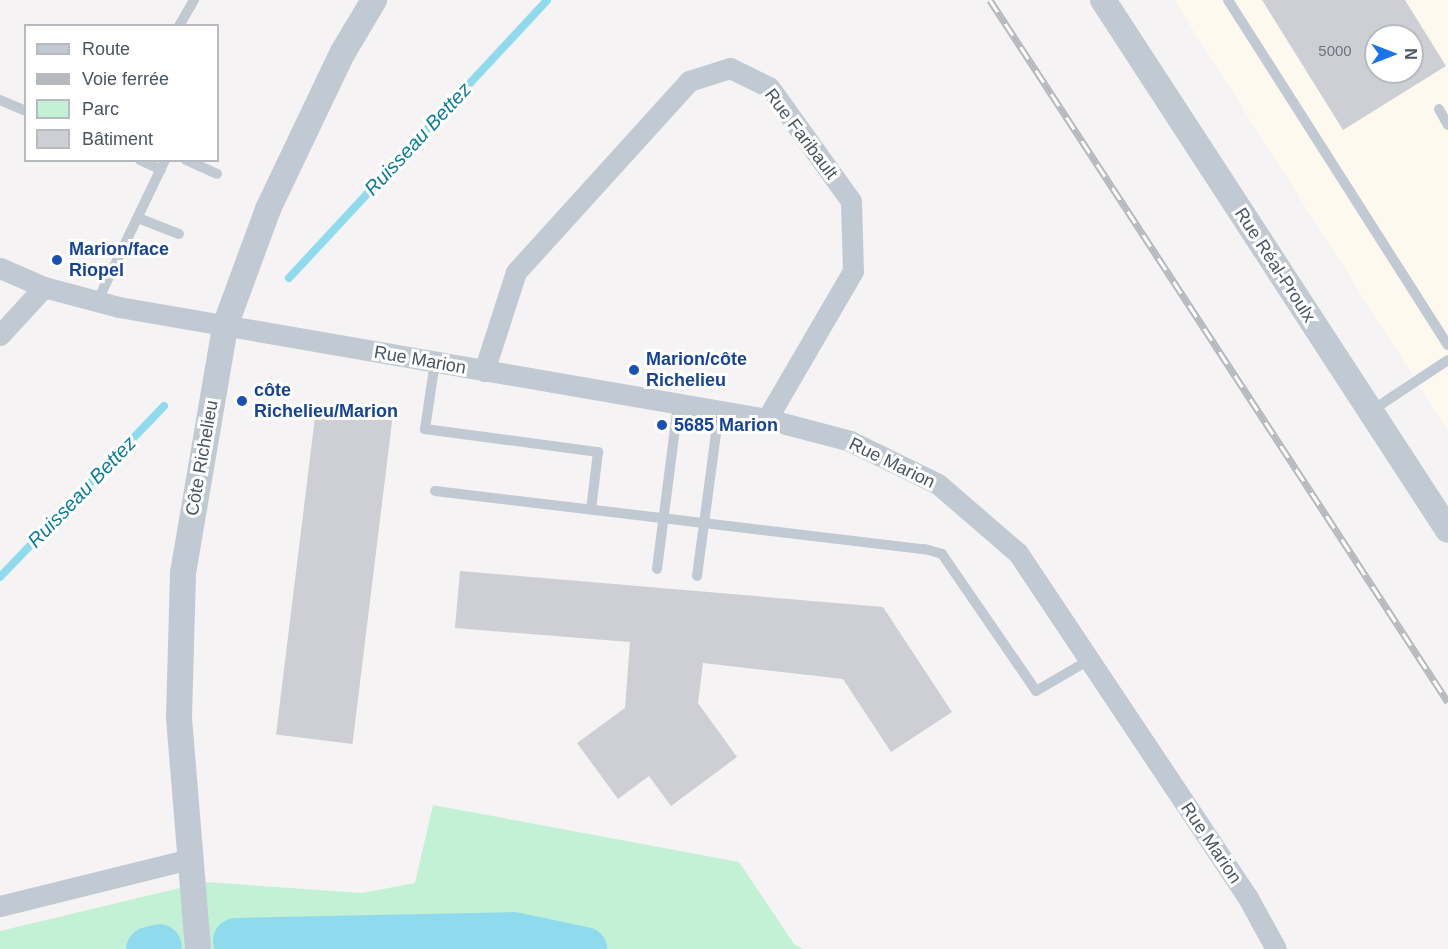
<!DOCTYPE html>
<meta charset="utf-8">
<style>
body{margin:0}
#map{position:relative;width:1448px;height:949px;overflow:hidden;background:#f5f3f3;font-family:Arial,sans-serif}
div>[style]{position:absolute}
.commercial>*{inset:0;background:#fdf9ef}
.green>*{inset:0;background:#c3f1d5}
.stream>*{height:8px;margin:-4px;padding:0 4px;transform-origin:4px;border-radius:4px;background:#90daee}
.river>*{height:45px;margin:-22.5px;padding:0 22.5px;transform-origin:22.5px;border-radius:22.5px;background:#90daee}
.building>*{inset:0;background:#cdcfd5;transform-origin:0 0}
.service>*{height:10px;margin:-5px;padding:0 5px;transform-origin:5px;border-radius:5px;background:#c1cad2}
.minor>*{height:21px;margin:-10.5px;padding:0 10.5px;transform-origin:10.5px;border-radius:10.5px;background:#c1cad2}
.tertiary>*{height:26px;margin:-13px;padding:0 13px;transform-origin:13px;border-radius:13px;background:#c1cad2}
.rail>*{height:7px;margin-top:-3.5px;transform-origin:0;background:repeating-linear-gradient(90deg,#fff 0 14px,#b5b8bd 0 28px);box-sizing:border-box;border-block:2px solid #b5b8bd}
.dots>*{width:16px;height:16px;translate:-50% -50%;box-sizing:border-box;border:3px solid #fff;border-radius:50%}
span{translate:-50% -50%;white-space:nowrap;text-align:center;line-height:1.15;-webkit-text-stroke:6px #fff;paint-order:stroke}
.number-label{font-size:15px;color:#6b747e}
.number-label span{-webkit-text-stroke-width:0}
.street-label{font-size:18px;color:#4a5661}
.transit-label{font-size:18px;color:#164399;font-weight:700}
.left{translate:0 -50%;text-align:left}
.water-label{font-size:20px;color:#0c7c9b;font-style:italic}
.legend{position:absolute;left:24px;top:24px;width:195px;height:138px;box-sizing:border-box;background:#fff;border:2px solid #b7bbc0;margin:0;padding:8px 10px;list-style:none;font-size:18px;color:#4a5661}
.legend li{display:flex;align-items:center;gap:12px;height:30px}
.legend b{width:30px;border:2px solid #b7bbc0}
.north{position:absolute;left:1364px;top:24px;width:60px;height:60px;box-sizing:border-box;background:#fff;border:2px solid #b7bbc0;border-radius:50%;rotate:90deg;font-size:16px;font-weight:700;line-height:24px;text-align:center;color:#4a5661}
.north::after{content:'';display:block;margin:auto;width:21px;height:27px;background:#1a73e8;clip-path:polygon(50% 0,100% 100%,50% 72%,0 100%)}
</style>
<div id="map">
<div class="commercial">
<div style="clip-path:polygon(evenodd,1174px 0,1448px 0,1448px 431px,1174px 0,1376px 36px,1412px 36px,1412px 72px,1376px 72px,1376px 36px)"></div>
</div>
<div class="green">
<div style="clip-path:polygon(433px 805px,739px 862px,794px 944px,803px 949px,0 949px,0 931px,205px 882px,362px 893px,415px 883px)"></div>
</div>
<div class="stream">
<div style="left:289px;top:278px;width:379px;rotate:-47.1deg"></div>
<div style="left:0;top:577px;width:237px;rotate:-46.2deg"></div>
</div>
<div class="river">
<div style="left:235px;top:940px;width:278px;rotate:-1.2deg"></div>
<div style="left:513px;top:934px;width:73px;rotate:11.9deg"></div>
<div style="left:148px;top:949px;width:11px;rotate:-15deg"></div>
</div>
<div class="building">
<div style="clip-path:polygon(evenodd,1262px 0,1405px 0,1446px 66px,1343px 130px,1262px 0,1376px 36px,1412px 36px,1412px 72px,1376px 72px,1376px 36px)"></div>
<div style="left:316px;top:409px;width:77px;height:328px;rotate:7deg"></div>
<div style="clip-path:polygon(460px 571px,883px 607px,952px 712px,891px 752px,843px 679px,703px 663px,698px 703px,737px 757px,671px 806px,649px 776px,618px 799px,577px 743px,625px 708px,630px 642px,455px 628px)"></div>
</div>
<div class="service">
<div style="left:1228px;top:0;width:409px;rotate:57.5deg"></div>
<div style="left:179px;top:26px;width:30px;rotate:-60deg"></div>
<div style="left:0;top:100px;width:28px;rotate:23deg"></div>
<div style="left:1439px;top:109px;width:18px;rotate:61deg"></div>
<div style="left:140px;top:160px;width:23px;rotate:25deg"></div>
<div style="left:186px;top:160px;width:34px;rotate:24deg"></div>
<div style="left:138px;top:218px;width:44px;rotate:21.3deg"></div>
<div style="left:97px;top:302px;width:157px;rotate:-64.4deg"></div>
<div style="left:435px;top:362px;width:68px;rotate:98.5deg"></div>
<div style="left:425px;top:429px;width:175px;rotate:7.6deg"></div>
<div style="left:598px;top:452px;width:58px;rotate:96.9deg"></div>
<div style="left:1371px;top:411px;width:92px;rotate:-33.5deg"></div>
<div style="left:435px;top:491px;width:493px;rotate:6.8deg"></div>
<div style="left:925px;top:549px;width:18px;rotate:16deg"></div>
<div style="left:942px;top:554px;width:166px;rotate:55.5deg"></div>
<div style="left:1036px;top:691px;width:61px;rotate:-30.3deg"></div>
<div style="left:657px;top:569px;width:166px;rotate:-82.7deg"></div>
<div style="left:697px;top:576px;width:166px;rotate:-82.4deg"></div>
</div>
<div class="minor">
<div style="left:0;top:268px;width:48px;rotate:23.4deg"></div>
<div style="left:44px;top:287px;width:78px;rotate:14.9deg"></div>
<div style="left:119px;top:307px;width:658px;rotate:9.81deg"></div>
<div style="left:767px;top:419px;width:86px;rotate:14.8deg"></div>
<div style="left:850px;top:441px;width:98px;rotate:26deg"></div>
<div style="left:938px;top:484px;width:106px;rotate:40.8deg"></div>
<div style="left:1018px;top:553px;width:412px;rotate:56.3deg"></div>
<div style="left:1247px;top:896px;width:60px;rotate:61.3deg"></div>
<div style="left:0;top:335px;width:65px;rotate:-47.5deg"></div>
<div style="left:484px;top:371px;width:104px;rotate:-72.1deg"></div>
<div style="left:516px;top:272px;width:258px;rotate:-47.8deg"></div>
<div style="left:689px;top:81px;width:43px;rotate:-17.6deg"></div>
<div style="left:730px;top:68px;width:43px;rotate:26deg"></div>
<div style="left:769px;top:87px;width:140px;rotate:54.3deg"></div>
<div style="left:851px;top:201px;width:70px;rotate:88.4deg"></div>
<div style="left:853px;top:271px;width:171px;rotate:120.2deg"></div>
<div style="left:0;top:906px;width:196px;rotate:-13.9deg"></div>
</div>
<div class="tertiary">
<div style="left:1103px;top:0;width:632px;rotate:56.94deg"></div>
<div style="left:198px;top:949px;width:233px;rotate:-94.7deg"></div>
<div style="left:179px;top:717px;width:144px;rotate:-88.4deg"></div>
<div style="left:183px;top:573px;width:251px;rotate:-80.3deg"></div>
<div style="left:225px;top:326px;width:125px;rotate:-69.8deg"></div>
<div style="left:268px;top:209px;width:174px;rotate:-64.5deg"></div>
<div style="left:343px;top:52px;width:61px;rotate:-59.2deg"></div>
</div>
<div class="rail">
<div style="left:990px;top:0;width:838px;rotate:56.88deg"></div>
</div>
<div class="dots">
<div style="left:57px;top:260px;background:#1a4fb4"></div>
<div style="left:634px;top:370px;background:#1a4fb4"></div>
<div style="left:242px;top:401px;background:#1a4fb4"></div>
<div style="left:662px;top:425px;background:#1a4fb4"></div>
</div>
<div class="number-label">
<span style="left:1335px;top:51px">5000</span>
</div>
<div class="street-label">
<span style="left:801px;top:134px;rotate:53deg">Rue Faribault</span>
<span style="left:1275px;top:265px;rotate:57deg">Rue Réal-Proulx</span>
<span style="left:420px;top:360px;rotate:10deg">Rue Marion</span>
<span style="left:202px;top:458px;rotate:-80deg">Côte Richelieu</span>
<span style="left:892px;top:463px;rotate:26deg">Rue Marion</span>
<span style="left:1211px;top:843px;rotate:56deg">Rue Marion</span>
</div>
<div class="transit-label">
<span class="left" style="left:69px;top:260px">Marion/face<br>Riopel</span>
<span class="left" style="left:646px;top:370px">Marion/côte<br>Richelieu</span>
<span class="left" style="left:254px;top:401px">côte<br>Richelieu/Marion</span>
<span class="left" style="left:674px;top:425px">5685 Marion</span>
</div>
<div class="water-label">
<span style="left:418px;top:139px;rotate:-47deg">Ruisseau Bettez</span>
<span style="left:82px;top:492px;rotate:-46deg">Ruisseau Bettez</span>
</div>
<ul class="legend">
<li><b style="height:8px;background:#c1cad2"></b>Route</li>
<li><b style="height:8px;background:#b5b8bd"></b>Voie ferrée</li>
<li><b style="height:16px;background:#c3f1d5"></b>Parc</li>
<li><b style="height:16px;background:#cdcfd5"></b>Bâtiment</li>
</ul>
<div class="north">N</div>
</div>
